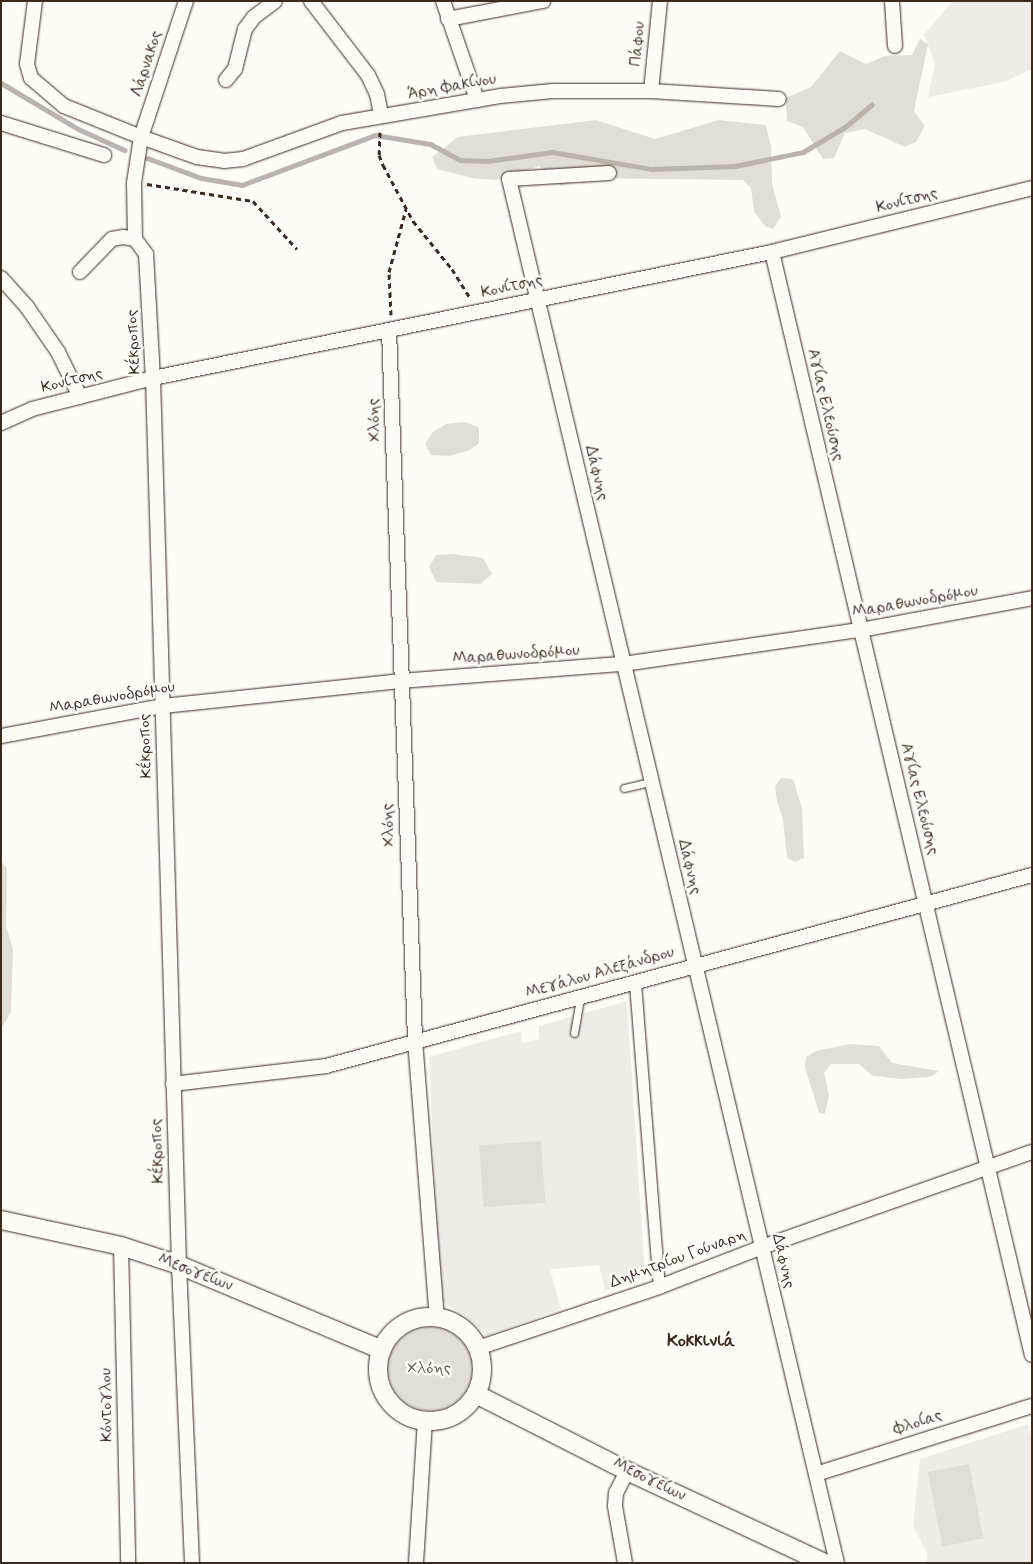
<!DOCTYPE html>
<meta charset="utf-8">
<style>
body{margin:0}
#map{position:relative;width:1033px;height:1564px;overflow:hidden;background:#fdfcf7;font-family:Mynerve,sans-serif}
div>[style]{position:absolute}
.built>*{inset:0;background:#efece7}
.green>*{inset:0;background:#e1ded7;transform-origin:0 0}
.round{border-radius:50%}
.stream>*{height:5px;margin:-2.5px;padding:0 2.5px;transform-origin:2.5px;border-radius:2.5px;background:#bbb4ad}
.path>*{height:3px;margin-top:-1.5px;transform-origin:0;background:repeating-linear-gradient(90deg,#3b2a1e 0 5px,transparent 0 9px)}
.roads{filter:drop-shadow(0 0 1px #3b2a1e) drop-shadow(0 0 1px #3b2a1e)}
.service>*{height:7px;margin:-3.5px;padding:0 3.5px;transform-origin:3.5px;border-radius:3.5px;background:#fdfcf7}
.pedestrian>*{height:11px;margin:-5.5px;padding:0 5.5px;transform-origin:5.5px;border-radius:5.5px;background:#fdfcf7}
.minor>*{height:14px;margin:-7px;padding:0 7px;transform-origin:7px;border-radius:7px;background:#fdfcf7}
.tertiary>*{height:18px;margin:-9px;padding:0 9px;transform-origin:9px;border-radius:9px;background:#fdfcf7}
.tertiary>.ring{margin:-9px;padding:0;box-sizing:content-box;background:none;border:18px solid #fdfcf7;border-radius:50%}
span{translate:-50% -50%;white-space:nowrap;text-align:center;line-height:1.15;-webkit-text-stroke:5px #fdfcf7;paint-order:stroke}
.street-label{font-size:16px;color:#3b2a1e}
.park-label{font-size:16px;color:#64574c}
.neighbourhood-label{font-size:18px;color:#3b2a1e;font-weight:700}
.frame{position:absolute;inset:0;border:2px solid #3b2a1e;pointer-events:none}
</style>
<div id="map">
<div class="built">
<div style="clip-path:polygon(953px 1px,1032px 1px,1032px 69px,1004px 82px,928px 97px,935px 64px,924px 34px)"></div>
<div style="clip-path:polygon(627px 1001px,645px 1276px,605px 1291px,599px 1265px,550px 1269px,561px 1309px,487px 1336px,462px 1314px,440px 1300px,429px 1057px,521px 1031px,522px 1043px,539px 1039px,539px 1026px)"></div>
<div style="clip-path:polygon(1028px 1424px,1032px 1441px,1032px 1563px,927px 1563px,927px 1553px,913px 1526px,920px 1459px)"></div>
</div>
<div class="green">
<div style="clip-path:polygon(920px 39px,928px 44px,914px 111px,925px 126px,916px 142px,905px 147px,865px 129px,845px 133px,834px 158px,823px 159px,803px 127px,787px 121px,786px 98px,811px 87px,840px 51px,866px 64px,885px 56px,912px 55px)"></div>
<div style="clip-path:polygon(596px 120px,655px 139px,719px 120px,766px 125px,771px 147px,772px 184px,781px 217px,773px 229px,765px 226px,754px 211px,751px 188px,743px 180px,579px 178px,561px 186px,539px 166px,496px 180px,472px 178px,437px 169px,432px 157px,458px 137px)"></div>
<div style="clip-path:polygon(464px 422px,479px 427px,479px 443px,470px 450px,450px 456px,431px 455px,425px 444px,433px 432px,446px 424px)"></div>
<div style="clip-path:polygon(453px 554px,483px 558px,492px 574px,480px 584px,436px 582px,429px 567px,436px 555px)"></div>
<div style="clip-path:polygon(781px 778px,793px 779px,802px 808px,804px 858px,795px 862px,787px 858px,783px 819px,777px 802px,775px 786px)"></div>
<div style="clip-path:polygon(1px 861px,7px 868px,6px 926px,13px 949px,11px 1012px,1px 1029px)"></div>
<div style="clip-path:polygon(850px 1044px,879px 1046px,892px 1063px,939px 1071px,930px 1077px,903px 1079px,873px 1076px,859px 1064px,831px 1064px,824px 1073px,829px 1095px,825px 1114px,819px 1113px,805px 1067px,806px 1057px,816px 1051px)"></div>
<div style="left:541px;top:1141px;width:62px;height:62px;rotate:86deg"></div>
<div class="round" style="left:388px;top:1327px;width:84px;height:84px"></div>
<div style="left:969px;top:1464px;width:76px;height:42px;rotate:79deg"></div>
</div>
<div class="stream">
<div style="left:1px;top:83px;width:90px;rotate:30.9deg"></div>
<div style="left:78px;top:129px;width:51px;rotate:24.5deg"></div>
<div style="left:147px;top:158px;width:58px;rotate:20.3deg"></div>
<div style="left:201px;top:178px;width:42px;rotate:9.7deg"></div>
<div style="left:242px;top:185px;width:142px;rotate:-20.6deg"></div>
<div style="left:375px;top:135px;width:56px;rotate:9.3deg"></div>
<div style="left:430px;top:144px;width:34px;rotate:28deg"></div>
<div style="left:460px;top:160px;width:27px;rotate:2deg"></div>
<div style="left:487px;top:161px;width:66px;rotate:-7.9deg"></div>
<div style="left:552px;top:152px;width:100px;rotate:9.7deg"></div>
<div style="left:651px;top:169px;width:84px;rotate:-2deg"></div>
<div style="left:735px;top:166px;width:69px;rotate:-11.6deg"></div>
<div style="left:803px;top:152px;width:49px;rotate:-30.8deg"></div>
<div style="left:845px;top:127px;width:35px;rotate:-40deg"></div>
</div>
<div class="path">
<div style="left:380px;top:132px;width:23px;rotate:92deg"></div>
<div style="left:379px;top:155px;width:11px;rotate:68deg"></div>
<div style="left:383px;top:165px;width:64px;rotate:61.8deg"></div>
<div style="left:413px;top:221px;width:62px;rotate:50.9deg"></div>
<div style="left:452px;top:269px;width:36px;rotate:58deg"></div>
<div style="left:147px;top:184px;width:107px;rotate:9.1deg"></div>
<div style="left:253px;top:201px;width:65px;rotate:47.5deg"></div>
<div style="left:391px;top:315px;width:43px;rotate:-92.7deg"></div>
<div style="left:389px;top:272px;width:65px;rotate:-74.9deg"></div>
</div>
<div class="roads">
<div class="service">
<div style="left:624px;top:788px;width:28px;rotate:-13deg"></div>
<div style="left:574px;top:1033px;width:35px;rotate:-80deg"></div>
</div>
<div class="pedestrian">
<div style="left:635px;top:983px;width:305px;rotate:85.5deg"></div>
</div>
<div class="minor">
<div style="left:35px;top:1px;width:64px;rotate:97.2deg"></div>
<div style="left:27px;top:64px;width:15px;rotate:74deg"></div>
<div style="left:31px;top:78px;width:43px;rotate:40.3deg"></div>
<div style="left:64px;top:106px;width:83px;rotate:21.9deg"></div>
<div style="left:141px;top:137px;width:47px;rotate:98.7deg"></div>
<div style="left:134px;top:183px;width:56px;rotate:89deg"></div>
<div style="left:135px;top:239px;width:19px;rotate:54deg"></div>
<div style="left:146px;top:254px;width:124px;rotate:86.8deg"></div>
<div style="left:153px;top:378px;width:887px;rotate:88.32deg"></div>
<div style="left:179px;top:1265px;width:298px;rotate:87.5deg"></div>
<div style="left:186px;top:1px;width:143px;rotate:108.3deg"></div>
<div style="left:141px;top:137px;width:59px;rotate:19.7deg"></div>
<div style="left:197px;top:157px;width:27px;rotate:8deg"></div>
<div style="left:224px;top:161px;width:19px;rotate:-6deg"></div>
<div style="left:243px;top:159px;width:105px;rotate:-20deg"></div>
<div style="left:342px;top:123px;width:160px;rotate:-9.7deg"></div>
<div style="left:500px;top:96px;width:53px;rotate:-5.4deg"></div>
<div style="left:553px;top:91px;width:98px"></div>
<div style="left:651px;top:91px;width:128px;rotate:3.6deg"></div>
<div style="left:311px;top:1px;width:93px;rotate:52.4deg"></div>
<div style="left:368px;top:75px;width:21px;rotate:65deg"></div>
<div style="left:377px;top:94px;width:20px;rotate:79deg"></div>
<div style="left:443px;top:1px;width:105px;rotate:71deg"></div>
<div style="left:892px;top:1px;width:45px;rotate:86.2deg"></div>
<div style="left:448px;top:19px;width:97px;rotate:-10.7deg"></div>
<div style="left:226px;top:80px;width:14px;rotate:-51deg"></div>
<div style="left:235px;top:69px;width:41px;rotate:-76deg"></div>
<div style="left:245px;top:29px;width:15px;rotate:-53deg"></div>
<div style="left:254px;top:17px;width:26px;rotate:-37deg"></div>
<div style="left:651px;top:91px;width:90px;rotate:-84.3deg"></div>
<div style="left:1px;top:123px;width:108px;rotate:17.3deg"></div>
<div style="left:609px;top:173px;width:100px;rotate:176.6deg"></div>
<div style="left:509px;top:179px;width:1422px;rotate:76.67deg"></div>
<div style="left:772px;top:252px;width:1133px;rotate:76.74deg"></div>
<div style="left:80px;top:272px;width:46px;rotate:-45.9deg"></div>
<div style="left:112px;top:239px;width:11px;rotate:-10deg"></div>
<div style="left:123px;top:237px;width:12px;rotate:9deg"></div>
<div style="left:1px;top:278px;width:39px;rotate:48deg"></div>
<div style="left:27px;top:307px;width:55px;rotate:55.4deg"></div>
<div style="left:58px;top:352px;width:50px;rotate:63.9deg"></div>
<div style="left:389px;top:330px;width:710px;rotate:87.9deg"></div>
<div style="left:415px;top:1040px;width:279px;rotate:85.5deg"></div>
<div style="left:1px;top:423px;width:34px;rotate:-24deg"></div>
<div style="left:32px;top:409px;width:125px;rotate:-14.4deg"></div>
<div style="left:153px;top:378px;width:632px;rotate:-11.51deg"></div>
<div style="left:772px;top:252px;width:268px;rotate:-13.8deg"></div>
<div style="left:1px;top:736px;width:165px;rotate:-10.5deg"></div>
<div style="left:163px;top:706px;width:238px;rotate:-6deg"></div>
<div style="left:400px;top:681px;width:224px;rotate:-4.4deg"></div>
<div style="left:623px;top:664px;width:239px;rotate:-8.2deg"></div>
<div style="left:860px;top:630px;width:175px;rotate:-10.5deg"></div>
<div style="left:173px;top:1084px;width:154px;rotate:-6.7deg"></div>
<div style="left:326px;top:1066px;width:731px;rotate:-15.14deg"></div>
<div style="left:121px;top:1246px;width:317px;rotate:88.7deg"></div>
<div style="left:478px;top:1348px;width:191px;rotate:-18.6deg"></div>
<div style="left:659px;top:1287px;width:110px;rotate:-21.2deg"></div>
<div style="left:762px;top:1247px;width:286px;rotate:-19.4deg"></div>
<div style="left:816px;top:1474px;width:226px;rotate:-17.5deg"></div>
<div style="left:416px;top:1563px;width:142px;rotate:-86.4deg"></div>
<div style="left:625px;top:1563px;width:58px;rotate:-100deg"></div>
<div style="left:615px;top:1506px;width:13px;rotate:-86deg"></div>
<div style="left:616px;top:1493px;width:25px;rotate:-63deg"></div>
</div>
<div class="tertiary">
<div style="left:1px;top:1220px;width:123px;rotate:12.2deg"></div>
<div style="left:121px;top:1246px;width:61px;rotate:18.1deg"></div>
<div style="left:179px;top:1265px;width:220px;rotate:22.7deg"></div>
<div class="ring" style="left:378px;top:1317px;width:86px;height:86px"></div>
<div style="left:476px;top:1394px;width:169px;rotate:27deg"></div>
<div style="left:627px;top:1471px;width:217px;rotate:25deg"></div>
</div>
</div>
<div class="street-label">
<span style="left:638px;top:44px;rotate:-85deg">Πάφου</span>
<span style="left:147px;top:64px;rotate:-72deg">Λάρνακος</span>
<span style="left:452px;top:87px;rotate:-10deg">Άρη Φακίνου</span>
<span style="left:907px;top:201px;rotate:-14deg">Κονίτσης</span>
<span style="left:512px;top:287px;rotate:-12deg">Κονίτσης</span>
<span style="left:134px;top:342px;rotate:-93deg">Κέκροπος</span>
<span style="left:72px;top:381px;rotate:-14deg">Κονίτσης</span>
<span style="left:825px;top:405px;rotate:77deg">Αγίας Ελεούσης</span>
<span style="left:375px;top:420px;rotate:-92deg">Χλόης</span>
<span style="left:596px;top:473px;rotate:77deg">Δάφνης</span>
<span style="left:915px;top:602px;rotate:-10deg">Μαραθωνοδρόμου</span>
<span style="left:516px;top:655px;rotate:-4deg">Μαραθωνοδρόμου</span>
<span style="left:112px;top:698px;rotate:-10deg">Μαραθωνοδρόμου</span>
<span style="left:146px;top:746px;rotate:-92deg">Κέκροπος</span>
<span style="left:919px;top:799px;rotate:76deg">Αγίας Ελεούσης</span>
<span style="left:389px;top:825px;rotate:-92deg">Χλόης</span>
<span style="left:689px;top:867px;rotate:77deg">Δάφνης</span>
<span style="left:600px;top:973px;rotate:-16deg">Μεγάλου Αλεξάνδρου</span>
<span style="left:158px;top:1151px;rotate:-92deg">Κέκροπος</span>
<span style="left:678px;top:1259px;rotate:-20deg">Δημητρίου Γούναρη</span>
<span style="left:783px;top:1261px;rotate:77deg">Δάφνης</span>
<span style="left:195px;top:1273px;rotate:21deg">Μεσογείων</span>
<span style="left:107px;top:1405px;rotate:-91deg">Κόντογλου</span>
<span style="left:918px;top:1423px;rotate:-18deg">Φλοίας</span>
<span style="left:649px;top:1480px;rotate:26deg">Μεσογείων</span>
</div>
<div class="park-label">
<span style="left:429px;top:1369px">Χλόης</span>
</div>
<div class="neighbourhood-label">
<span style="left:701px;top:1341px">Κοκκινιά</span>
</div>
<div class="frame"></div>
</div>
